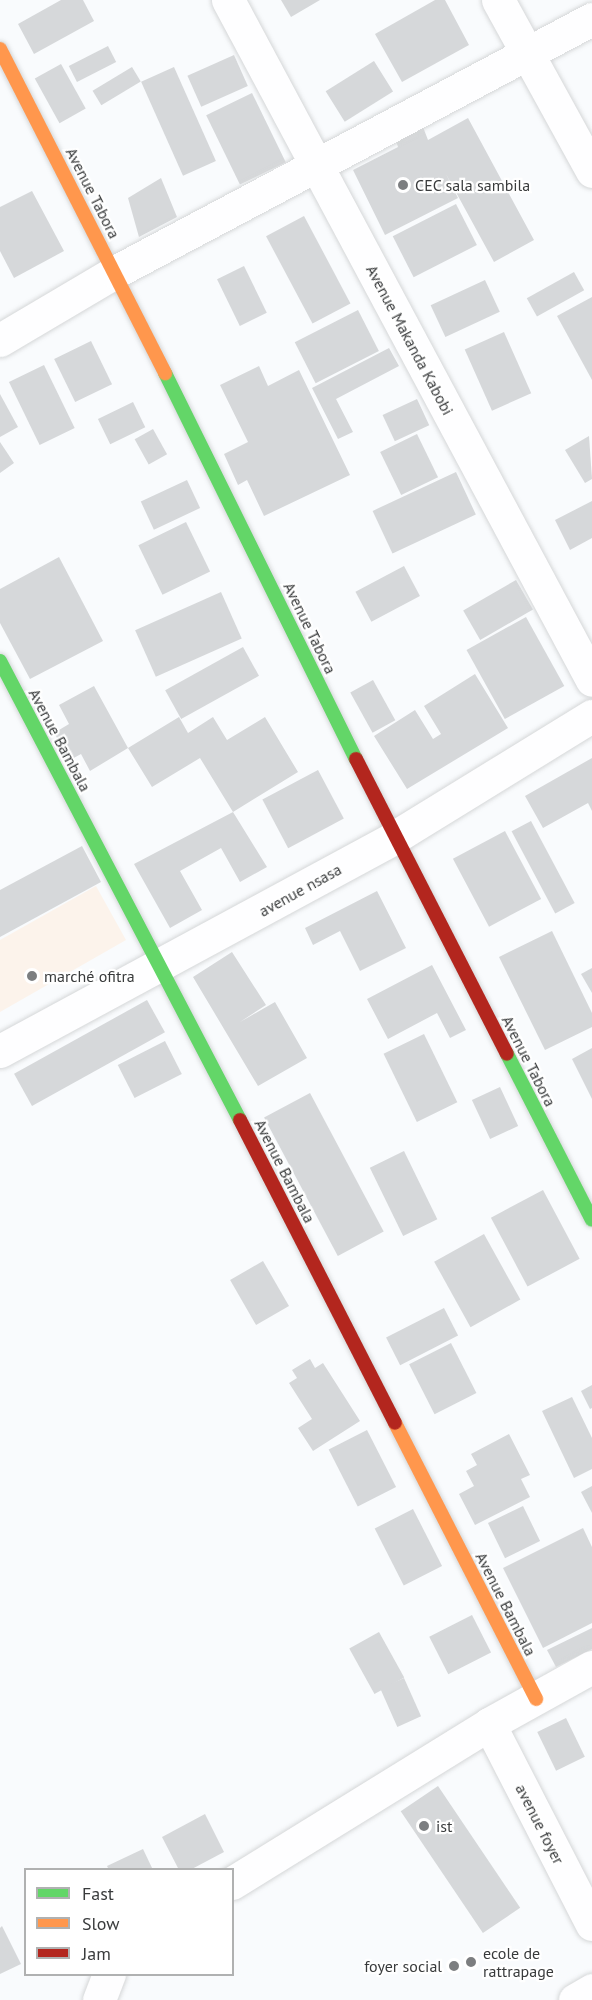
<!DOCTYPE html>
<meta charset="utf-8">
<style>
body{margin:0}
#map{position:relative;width:592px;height:2000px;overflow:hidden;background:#f9fbfd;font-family:"PT Sans",sans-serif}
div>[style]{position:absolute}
.commercial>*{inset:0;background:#fcf3eb}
.building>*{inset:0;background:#d6d8da;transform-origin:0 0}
.roads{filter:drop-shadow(0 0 2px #d5d7d8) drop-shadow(0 0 2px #d5d7d8)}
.street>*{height:33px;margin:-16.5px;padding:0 16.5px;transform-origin:16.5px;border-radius:16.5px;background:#fefeff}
.fast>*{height:14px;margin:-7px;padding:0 7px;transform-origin:7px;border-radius:7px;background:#63d668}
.slow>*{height:14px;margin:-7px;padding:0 7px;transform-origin:7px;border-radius:7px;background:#ff974d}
.jam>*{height:14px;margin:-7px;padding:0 7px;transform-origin:7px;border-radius:7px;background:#b3261e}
.dots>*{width:16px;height:16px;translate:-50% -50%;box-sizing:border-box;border:3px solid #fff;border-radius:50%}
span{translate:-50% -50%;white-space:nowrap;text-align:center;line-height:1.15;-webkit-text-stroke:4.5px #fff;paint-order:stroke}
.poi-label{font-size:16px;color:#393b3c}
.left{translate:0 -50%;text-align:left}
.right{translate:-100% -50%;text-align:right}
.street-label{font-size:16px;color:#393b3c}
.legend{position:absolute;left:24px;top:1868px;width:210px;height:108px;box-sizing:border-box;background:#fff;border:2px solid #b0b1b1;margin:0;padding:8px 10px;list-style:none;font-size:18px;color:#393b3c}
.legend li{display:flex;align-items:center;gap:12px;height:30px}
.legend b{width:30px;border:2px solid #b0b1b1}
</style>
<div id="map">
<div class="commercial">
<div style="clip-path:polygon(96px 886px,126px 940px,0 1012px,0 940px)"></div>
</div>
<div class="building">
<div style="clip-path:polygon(61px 0,83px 0,94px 21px,34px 54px,18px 24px)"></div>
<div style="clip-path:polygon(281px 0,320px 0,291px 17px)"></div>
<div style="clip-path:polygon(435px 0,445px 0,469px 45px,402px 82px,375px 34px)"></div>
<div style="left:108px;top:46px;width:18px;height:44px;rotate:63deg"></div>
<div style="left:234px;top:55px;width:34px;height:51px;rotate:66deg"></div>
<div style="left:374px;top:61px;width:36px;height:57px;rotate:58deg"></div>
<div style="left:61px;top:64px;width:51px;height:30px;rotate:61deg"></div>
<div style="left:132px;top:67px;width:17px;height:46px;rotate:59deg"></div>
<div style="left:174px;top:67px;width:103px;height:36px;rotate:66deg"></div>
<div style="left:252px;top:93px;width:77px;height:51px;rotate:64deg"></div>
<div style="clip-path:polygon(468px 118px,534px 240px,494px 262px,446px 174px,458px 198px,385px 235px,353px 170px,398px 147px,396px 141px,423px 127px,428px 140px)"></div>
<div style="clip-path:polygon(161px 178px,177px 217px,139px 237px,128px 198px)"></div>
<div style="clip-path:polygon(32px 191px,64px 251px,14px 278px,0 251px,0 207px)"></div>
<div style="left:456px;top:204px;width:46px;height:71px;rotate:63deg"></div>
<div style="left:304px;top:216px;width:99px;height:43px;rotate:62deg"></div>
<div style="left:244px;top:266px;width:52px;height:30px;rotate:64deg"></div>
<div style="left:574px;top:272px;width:21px;height:54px;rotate:61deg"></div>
<div style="left:485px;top:280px;width:35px;height:60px;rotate:65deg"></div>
<div style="clip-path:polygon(592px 297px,592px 380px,557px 316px)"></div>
<div style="left:358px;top:310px;width:46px;height:71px;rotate:63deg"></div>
<div style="left:504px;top:332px;width:67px;height:43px;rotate:66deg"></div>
<div style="left:91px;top:341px;width:48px;height:41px;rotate:64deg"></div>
<div style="clip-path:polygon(389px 348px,399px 366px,336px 399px,353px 432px,338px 439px,312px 388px)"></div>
<div style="left:44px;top:365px;width:70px;height:39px;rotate:64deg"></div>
<div style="clip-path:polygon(259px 366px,268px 386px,299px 370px,350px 475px,264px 516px,247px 480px,238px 485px,224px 454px,248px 442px,220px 385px)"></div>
<div style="clip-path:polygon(0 394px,18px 427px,0 437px)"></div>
<div style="left:417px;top:399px;width:29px;height:38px;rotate:65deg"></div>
<div style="left:133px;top:402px;width:28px;height:39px;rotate:64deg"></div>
<div style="left:153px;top:429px;width:29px;height:21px;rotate:61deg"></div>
<div style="left:417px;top:434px;width:48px;height:41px;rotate:64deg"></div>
<div style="clip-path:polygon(589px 436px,592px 479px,585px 483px,565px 450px)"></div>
<div style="clip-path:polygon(0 442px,14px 463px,0 473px)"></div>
<div style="left:456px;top:472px;width:47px;height:92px;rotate:65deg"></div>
<div style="left:187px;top:480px;width:31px;height:51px;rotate:65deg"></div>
<div style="clip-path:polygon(592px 501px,592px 538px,570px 550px,555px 520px)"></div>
<div style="left:186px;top:522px;width:55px;height:53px;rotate:64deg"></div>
<div style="clip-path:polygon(59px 557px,103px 641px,30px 679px,0 623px,0 589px)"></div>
<div style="left:404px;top:566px;width:34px;height:55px;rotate:62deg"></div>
<div style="left:516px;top:580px;width:34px;height:61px;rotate:60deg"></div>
<div style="left:221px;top:592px;width:51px;height:94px;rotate:66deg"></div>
<div style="left:526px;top:617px;width:79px;height:68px;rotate:61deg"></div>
<div style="left:243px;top:647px;width:33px;height:89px;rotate:61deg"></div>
<div style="clip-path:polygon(475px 674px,508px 728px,407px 789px,374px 736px,415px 710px,433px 739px,441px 734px,424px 706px)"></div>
<div style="left:373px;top:680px;width:46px;height:26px;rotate:61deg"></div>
<div style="clip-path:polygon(94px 686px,128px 748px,90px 771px,81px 754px,70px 760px,54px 733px,69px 724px,59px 705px)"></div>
<div style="clip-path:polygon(179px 717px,188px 733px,213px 717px,227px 740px,265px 717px,298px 772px,233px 812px,200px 758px,152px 787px,128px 748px)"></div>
<div style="clip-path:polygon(592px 758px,592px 811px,588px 803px,543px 828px,525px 796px)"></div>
<div style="left:318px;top:770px;width:55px;height:63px;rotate:62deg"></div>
<div style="clip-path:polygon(233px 812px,267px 867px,240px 882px,221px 848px,180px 871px,202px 910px,170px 928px,134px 864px)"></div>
<div style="left:531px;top:821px;width:93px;height:22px;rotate:62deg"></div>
<div style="left:505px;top:831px;width:77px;height:59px;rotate:62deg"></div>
<div style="clip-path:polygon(82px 846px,101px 882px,0 937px,0 890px)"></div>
<div style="clip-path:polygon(377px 891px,406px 948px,360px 971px,340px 931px,313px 945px,305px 928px)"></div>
<div style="clip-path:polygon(552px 931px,592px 1013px,592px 1027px,545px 1050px,499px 957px)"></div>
<div style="clip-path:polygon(232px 952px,266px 1005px,240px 1022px,275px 1002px,307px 1058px,258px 1086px,193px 977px)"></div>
<div style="clip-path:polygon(432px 965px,466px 1030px,450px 1038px,437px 1013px,388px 1039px,367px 999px)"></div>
<div style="clip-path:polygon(592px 968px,592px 993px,581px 974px)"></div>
<div style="left:147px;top:1000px;width:37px;height:152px;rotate:61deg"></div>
<div style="left:424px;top:1034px;width:76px;height:45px;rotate:64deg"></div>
<div style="left:165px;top:1041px;width:37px;height:53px;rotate:63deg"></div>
<div style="clip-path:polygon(592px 1048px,592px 1099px,572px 1059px)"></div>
<div style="left:500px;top:1087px;width:43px;height:31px;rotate:65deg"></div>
<div style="left:310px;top:1093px;width:157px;height:52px;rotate:62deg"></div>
<div style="left:404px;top:1151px;width:76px;height:38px;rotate:64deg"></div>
<div style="left:543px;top:1190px;width:78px;height:59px;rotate:62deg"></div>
<div style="left:484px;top:1234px;width:75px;height:57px;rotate:61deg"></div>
<div style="left:263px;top:1261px;width:52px;height:38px;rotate:60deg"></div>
<div style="left:444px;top:1308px;width:31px;height:65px;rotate:63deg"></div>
<div style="left:451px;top:1343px;width:56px;height:47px;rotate:63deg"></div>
<div style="clip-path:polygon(310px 1359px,315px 1368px,323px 1363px,360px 1421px,313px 1451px,298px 1428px,312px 1419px,289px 1383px,297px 1378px,292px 1370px)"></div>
<div style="clip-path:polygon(592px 1385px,592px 1408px,590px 1409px,581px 1391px)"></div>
<div style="clip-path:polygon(572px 1397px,592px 1438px,592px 1469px,574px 1478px,542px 1411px)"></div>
<div style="left:367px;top:1430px;width:64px;height:43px;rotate:63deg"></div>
<div style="clip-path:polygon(509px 1434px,530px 1475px,521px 1479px,530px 1497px,475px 1525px,459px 1494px,474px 1486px,466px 1471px,477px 1465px,471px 1454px)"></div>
<div style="clip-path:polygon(592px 1486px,592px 1513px,581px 1492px)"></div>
<div style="left:523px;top:1506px;width:39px;height:39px;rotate:64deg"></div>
<div style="left:413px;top:1509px;width:64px;height:43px;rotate:63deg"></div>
<div style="clip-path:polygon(583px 1528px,592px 1547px,592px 1623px,543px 1648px,503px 1568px)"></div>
<div style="left:472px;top:1615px;width:42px;height:48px;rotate:63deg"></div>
<div style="clip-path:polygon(592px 1628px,592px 1649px,556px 1667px,547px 1650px)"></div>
<div style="left:379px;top:1632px;width:52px;height:34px;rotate:61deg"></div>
<div style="left:404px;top:1678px;width:42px;height:26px;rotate:66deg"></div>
<div style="left:566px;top:1718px;width:43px;height:32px;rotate:64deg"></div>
<div style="left:438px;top:1786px;width:147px;height:45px;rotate:56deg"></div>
<div style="clip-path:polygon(205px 1814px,224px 1852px,190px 1870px,179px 1870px,162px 1837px)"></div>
<div style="clip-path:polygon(143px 1849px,153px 1870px,109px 1870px,107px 1866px)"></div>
<div style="clip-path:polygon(2px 1926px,21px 1964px,0 1974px,0 1928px)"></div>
</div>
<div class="roads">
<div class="street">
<div style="left:228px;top:0;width:771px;rotate:61.84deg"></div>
<div style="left:498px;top:0;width:195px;rotate:61.2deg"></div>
<div style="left:0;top:340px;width:134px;rotate:-30.6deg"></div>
<div style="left:115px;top:272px;width:540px;rotate:-27.94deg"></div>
<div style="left:0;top:1051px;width:449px;rotate:-28.4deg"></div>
<div style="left:395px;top:837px;width:231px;rotate:-31.6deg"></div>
<div style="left:489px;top:1724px;width:225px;rotate:62.8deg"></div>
<div style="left:232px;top:1883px;width:302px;rotate:-31.7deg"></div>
<div style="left:489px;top:1724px;width:118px;rotate:-29deg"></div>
<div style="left:99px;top:2000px;width:28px;rotate:-69deg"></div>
<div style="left:575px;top:2000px;width:20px;rotate:-30deg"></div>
</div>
<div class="fast">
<div style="left:165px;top:373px;width:431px;rotate:63.7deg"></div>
<div style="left:0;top:661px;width:518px;rotate:62.4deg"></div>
<div style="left:507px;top:1054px;width:186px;rotate:62.9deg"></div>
</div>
<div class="slow">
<div style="left:0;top:49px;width:364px;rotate:63deg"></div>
<div style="left:395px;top:1423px;width:310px;rotate:62.9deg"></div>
</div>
<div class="jam">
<div style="left:356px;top:759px;width:331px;rotate:62.9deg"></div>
<div style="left:240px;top:1120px;width:340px;rotate:62.9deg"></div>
</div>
</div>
<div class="dots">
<div style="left:403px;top:185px;background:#7c7e80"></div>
<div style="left:32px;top:976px;background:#7c7e80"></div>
<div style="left:424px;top:1826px;background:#7c7e80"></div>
<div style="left:471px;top:1962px;background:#7c7e80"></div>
<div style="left:454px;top:1966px;background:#7c7e80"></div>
</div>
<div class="poi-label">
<span class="left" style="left:415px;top:185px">CEC sala sambila</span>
<span class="left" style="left:44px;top:976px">marché ofitra</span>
<span class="left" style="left:436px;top:1826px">ist</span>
<span class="left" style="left:483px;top:1962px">ecole de<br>rattrapage</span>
<span class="right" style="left:442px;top:1966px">foyer social</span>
</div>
<div class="street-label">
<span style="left:93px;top:193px;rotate:63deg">Avenue Tabora</span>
<span style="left:410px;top:340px;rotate:62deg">Avenue Makanda Kabobi</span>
<span style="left:310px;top:628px;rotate:64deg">Avenue Tabora</span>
<span style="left:60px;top:740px;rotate:62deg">Avenue Bambala</span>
<span style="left:300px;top:890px;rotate:-29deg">avenue nsasa</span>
<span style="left:529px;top:1061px;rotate:63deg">Avenue Tabora</span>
<span style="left:285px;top:1171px;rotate:63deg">Avenue Bambala</span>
<span style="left:506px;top:1604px;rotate:63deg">Avenue Bambala</span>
<span style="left:540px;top:1824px;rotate:63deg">avenue foyer</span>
</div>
<ul class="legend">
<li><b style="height:8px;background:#63d668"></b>Fast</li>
<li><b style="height:8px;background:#ff974d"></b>Slow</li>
<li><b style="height:8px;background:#b3261e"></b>Jam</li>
</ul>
</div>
